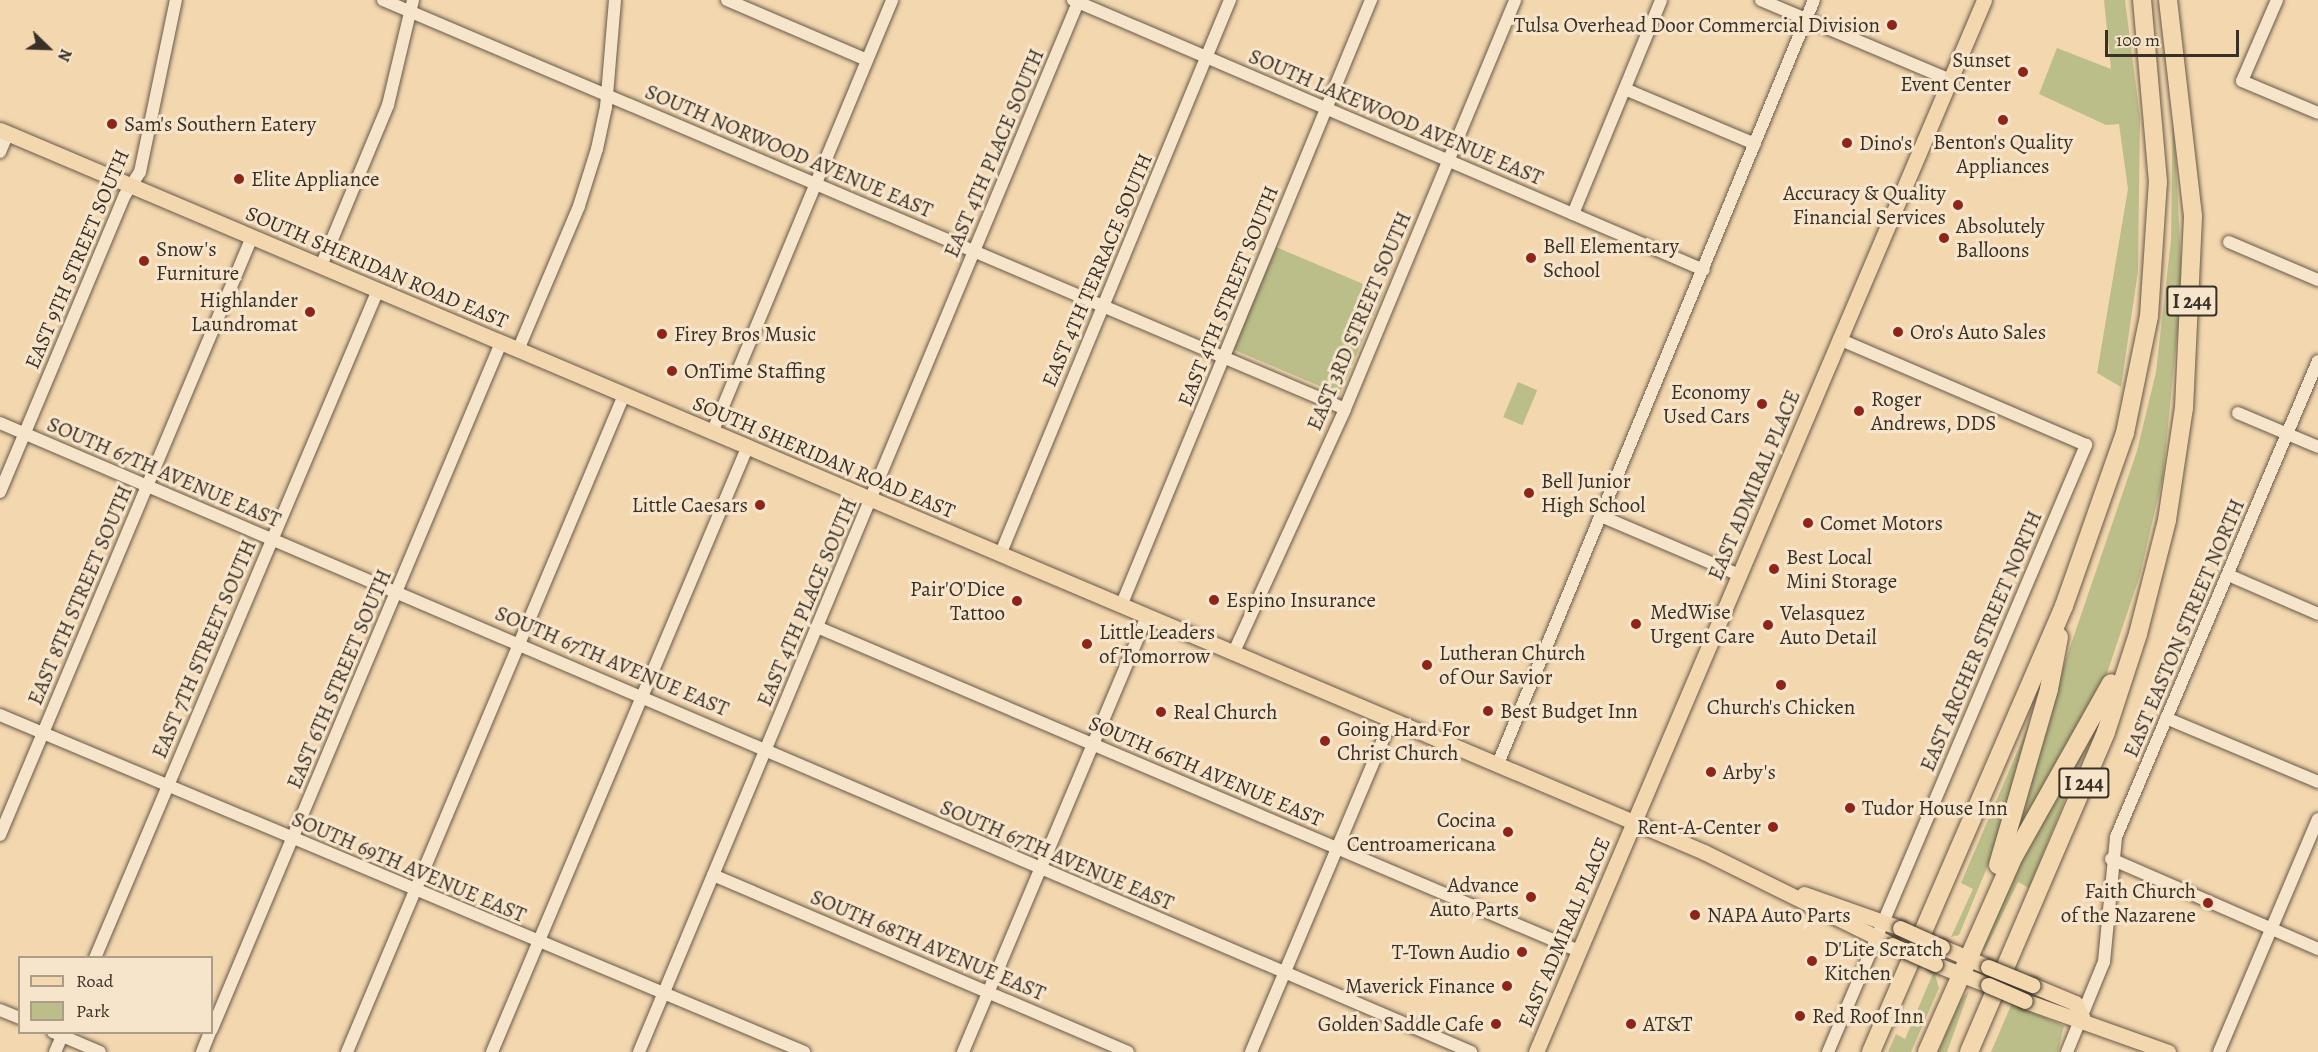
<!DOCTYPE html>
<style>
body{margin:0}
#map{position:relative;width:2318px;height:1052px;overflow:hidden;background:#f3d7af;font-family:Alegreya,serif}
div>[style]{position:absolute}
.green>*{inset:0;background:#bcbe8a;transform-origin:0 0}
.roads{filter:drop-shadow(0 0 2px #685a49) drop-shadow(0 0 2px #685a49)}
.minor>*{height:12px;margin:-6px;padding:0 6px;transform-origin:6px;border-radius:6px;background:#f7e5cb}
.major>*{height:15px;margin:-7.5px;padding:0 7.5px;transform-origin:7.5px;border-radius:7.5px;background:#f3d7af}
.highway>*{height:18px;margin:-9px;padding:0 9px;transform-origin:9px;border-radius:9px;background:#f3d7af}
.bridges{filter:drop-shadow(0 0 2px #393127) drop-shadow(0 0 2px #393127)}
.major-bridge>*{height:15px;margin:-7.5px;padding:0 7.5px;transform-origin:7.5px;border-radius:7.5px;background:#f3d7af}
.dots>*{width:16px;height:16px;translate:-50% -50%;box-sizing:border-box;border:3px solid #f7e5cb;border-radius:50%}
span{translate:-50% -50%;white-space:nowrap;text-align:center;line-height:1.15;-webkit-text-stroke:6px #f7e5cb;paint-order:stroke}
.shield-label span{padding:2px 4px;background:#f7e5cb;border:2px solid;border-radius:4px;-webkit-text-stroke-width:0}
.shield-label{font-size:20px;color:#393127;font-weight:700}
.poi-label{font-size:21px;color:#393127}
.right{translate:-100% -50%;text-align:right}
.left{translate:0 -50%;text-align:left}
.street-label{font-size:21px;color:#393127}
.legend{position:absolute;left:18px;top:956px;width:195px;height:78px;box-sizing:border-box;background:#f7e5cb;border:2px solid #ab9d89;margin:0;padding:8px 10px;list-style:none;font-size:18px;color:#393127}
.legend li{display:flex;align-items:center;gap:12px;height:30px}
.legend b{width:30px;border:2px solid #ab9d89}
.north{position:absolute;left:18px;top:18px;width:60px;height:60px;-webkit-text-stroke:4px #f7e5cb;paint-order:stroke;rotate:113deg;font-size:16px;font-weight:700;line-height:24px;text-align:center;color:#393127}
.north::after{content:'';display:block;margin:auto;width:21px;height:27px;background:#393127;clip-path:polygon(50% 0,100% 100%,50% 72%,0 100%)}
.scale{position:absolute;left:2105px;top:30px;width:134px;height:27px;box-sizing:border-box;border:3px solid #393127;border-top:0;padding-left:8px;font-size:18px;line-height:21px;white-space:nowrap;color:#393127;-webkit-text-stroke:4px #f7e5cb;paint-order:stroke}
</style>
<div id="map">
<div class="green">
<div style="clip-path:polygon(2104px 0,2125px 0,2140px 117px,2138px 271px,2121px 387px,2097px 373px,2128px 189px,2119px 124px,2106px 125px,2039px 94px,2057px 48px,2111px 69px)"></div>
<div style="clip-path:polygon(2173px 102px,2182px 284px,2163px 476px,2140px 575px,2101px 691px,2013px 840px,2052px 700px,2137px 451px,2156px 372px,2171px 240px)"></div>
<div style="left:1276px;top:247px;width:116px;height:111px;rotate:23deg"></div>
<div style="left:1518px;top:382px;width:21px;height:38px;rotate:23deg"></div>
<div style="clip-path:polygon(2036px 708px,2006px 822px,1959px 935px,1951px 937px,1973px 889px,1961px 883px)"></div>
<div style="clip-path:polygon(2091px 735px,2029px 888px,2018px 882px,1984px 952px,1982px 942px,2009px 880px)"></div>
<div style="clip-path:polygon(1934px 971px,1939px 988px,1911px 1052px,1888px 1052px,1896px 1034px,1905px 1039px)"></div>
<div style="clip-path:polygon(1969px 991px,1947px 1052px,1938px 1052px,1961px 999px)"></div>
<div style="clip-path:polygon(2012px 1003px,2064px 1026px,2058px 1052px,1991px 1052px)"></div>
</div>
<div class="roads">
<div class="minor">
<div style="left:383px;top:0;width:1045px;rotate:23.03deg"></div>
<div style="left:727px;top:0;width:152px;rotate:23.2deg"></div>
<div style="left:1073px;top:0;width:686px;rotate:23.17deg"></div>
<div style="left:1761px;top:0;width:205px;rotate:22.9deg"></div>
<div style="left:2277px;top:0;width:88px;rotate:113.4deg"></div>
<div style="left:2242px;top:81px;width:82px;rotate:22.8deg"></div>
<div style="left:1625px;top:89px;width:141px;rotate:22.9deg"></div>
<div style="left:0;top:152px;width:21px;rotate:-67deg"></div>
<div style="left:1573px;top:214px;width:231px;rotate:-67.6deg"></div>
<div style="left:2229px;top:242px;width:97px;rotate:23.1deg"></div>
<div style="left:321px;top:266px;width:174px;rotate:-67.4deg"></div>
<div style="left:388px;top:105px;width:108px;rotate:-76.6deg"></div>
<div style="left:518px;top:350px;width:156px;rotate:-67deg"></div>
<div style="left:579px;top:206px;width:60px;rotate:-72.5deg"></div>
<div style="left:597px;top:149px;width:43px;rotate:-77.9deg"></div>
<div style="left:606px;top:107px;width:107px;rotate:-85.2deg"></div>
<div style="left:2238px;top:413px;width:87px;rotate:23deg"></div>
<div style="left:0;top:423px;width:1600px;rotate:23.15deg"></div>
<div style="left:712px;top:433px;width:469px;rotate:-67.4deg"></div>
<div style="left:0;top:492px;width:322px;rotate:-67.2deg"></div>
<div style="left:125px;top:195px;width:27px;rotate:-57deg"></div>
<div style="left:140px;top:172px;width:176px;rotate:-78.2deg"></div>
<div style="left:1601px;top:516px;width:150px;rotate:23.1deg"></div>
<div style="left:1000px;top:555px;width:601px;rotate:-67.49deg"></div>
<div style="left:2228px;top:575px;width:98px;rotate:23.4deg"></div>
<div style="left:1121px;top:606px;width:656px;rotate:-67.58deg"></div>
<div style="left:817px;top:627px;width:828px;rotate:23.04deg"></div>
<div style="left:1233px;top:654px;width:269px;rotate:-65.4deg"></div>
<div style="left:1345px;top:409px;width:443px;rotate:-67.4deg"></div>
<div style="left:0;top:715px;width:872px;rotate:22.74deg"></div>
<div style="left:2166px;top:718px;width:165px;rotate:22.8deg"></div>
<div style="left:1497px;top:766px;width:829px;rotate:-67.52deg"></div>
<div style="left:0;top:835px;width:649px;rotate:-67.15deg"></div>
<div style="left:2111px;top:859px;width:226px;rotate:23.5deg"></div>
<div style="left:713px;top:875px;width:451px;rotate:23.1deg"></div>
<div style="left:95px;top:958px;width:725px;rotate:-67.04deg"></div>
<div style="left:0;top:1010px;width:22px;rotate:22deg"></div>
<div style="left:212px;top:1029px;width:744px;rotate:-67.16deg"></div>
<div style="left:53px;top:1032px;width:51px;rotate:23.1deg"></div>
<div style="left:55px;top:1052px;width:22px;rotate:-66deg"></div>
<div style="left:202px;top:1052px;width:22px;rotate:-68deg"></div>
<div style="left:347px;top:1052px;width:713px;rotate:-67.14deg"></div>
<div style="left:492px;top:1052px;width:656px;rotate:-67.11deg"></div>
<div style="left:639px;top:1052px;width:1140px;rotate:-67.3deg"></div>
<div style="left:963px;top:1052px;width:472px;rotate:-67.1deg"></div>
<div style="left:1251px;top:1052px;width:359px;rotate:-67.1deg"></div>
<div style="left:1828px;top:1052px;width:660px;rotate:-66.97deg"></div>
<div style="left:2086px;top:445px;width:269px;rotate:-156.8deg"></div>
<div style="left:2067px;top:1052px;width:97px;rotate:-67.7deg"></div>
<div style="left:2104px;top:962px;width:126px;rotate:-84.5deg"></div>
<div style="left:2116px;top:837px;width:517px;rotate:-67.01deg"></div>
<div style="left:2219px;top:1052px;width:253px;rotate:-67deg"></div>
</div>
<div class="major">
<div style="left:0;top:130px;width:1851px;rotate:22.96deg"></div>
<div style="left:1704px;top:852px;width:210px;rotate:26.3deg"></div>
<div style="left:1804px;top:894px;width:102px;rotate:19.5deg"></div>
<div style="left:1942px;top:947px;width:50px;rotate:23.5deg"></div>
<div style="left:1935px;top:964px;width:57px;rotate:21.6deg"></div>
<div style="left:2032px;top:985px;width:47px;rotate:22.7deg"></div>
<div style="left:2075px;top:1003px;width:16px;rotate:63deg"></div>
<div style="left:2025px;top:1001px;width:152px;rotate:19.6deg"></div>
<div style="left:1536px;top:1052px;width:1143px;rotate:-66.93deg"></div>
</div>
<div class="highway">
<div style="left:1998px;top:865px;width:183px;rotate:-73.8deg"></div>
<div style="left:2049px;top:689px;width:53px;rotate:-79.1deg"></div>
<div style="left:1871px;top:1052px;width:486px;rotate:-66.6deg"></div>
<div style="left:2064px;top:606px;width:183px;rotate:-70.6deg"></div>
<div style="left:2125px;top:433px;width:119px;rotate:-78.4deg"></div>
<div style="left:2149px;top:316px;width:134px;rotate:-86.2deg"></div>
<div style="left:2158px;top:182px;width:183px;rotate:-95deg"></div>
<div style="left:1927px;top:1052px;width:214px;rotate:-66.1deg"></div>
<div style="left:2014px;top:856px;width:198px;rotate:-60.7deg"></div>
<div style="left:1969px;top:1052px;width:348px;rotate:-66.8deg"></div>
<div style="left:2106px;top:732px;width:103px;rotate:-71.9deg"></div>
<div style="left:2138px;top:634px;width:118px;rotate:-75.7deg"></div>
<div style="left:2167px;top:520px;width:113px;rotate:-81.4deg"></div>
<div style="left:2184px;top:408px;width:192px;rotate:-87.3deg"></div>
<div style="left:2193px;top:216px;width:217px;rotate:-96.6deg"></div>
</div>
</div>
<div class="bridges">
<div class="major-bridge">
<div style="left:1900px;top:928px;width:46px;rotate:24.3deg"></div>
<div style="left:1892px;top:945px;width:47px;rotate:23.8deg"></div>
<div style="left:1988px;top:967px;width:48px;rotate:22.2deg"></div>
<div style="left:1988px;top:985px;width:40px;rotate:23.4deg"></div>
</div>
</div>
<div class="dots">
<div style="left:1892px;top:25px;background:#8f2418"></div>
<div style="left:2023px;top:72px;background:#8f2418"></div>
<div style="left:2003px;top:120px;background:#8f2418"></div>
<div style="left:112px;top:124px;background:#8f2418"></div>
<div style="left:1847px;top:143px;background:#8f2418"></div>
<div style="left:239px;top:179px;background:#8f2418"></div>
<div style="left:1958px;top:205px;background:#8f2418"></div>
<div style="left:1944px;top:238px;background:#8f2418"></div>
<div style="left:1531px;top:258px;background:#8f2418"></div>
<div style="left:144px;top:261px;background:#8f2418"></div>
<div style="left:310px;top:312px;background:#8f2418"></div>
<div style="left:1898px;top:332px;background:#8f2418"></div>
<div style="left:662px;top:334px;background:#8f2418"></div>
<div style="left:672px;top:371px;background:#8f2418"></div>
<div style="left:1762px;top:404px;background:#8f2418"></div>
<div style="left:1859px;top:411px;background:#8f2418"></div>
<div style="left:1529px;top:493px;background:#8f2418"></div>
<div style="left:760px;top:505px;background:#8f2418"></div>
<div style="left:1808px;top:523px;background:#8f2418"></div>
<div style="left:1774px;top:569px;background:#8f2418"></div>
<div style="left:1214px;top:600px;background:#8f2418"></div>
<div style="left:1017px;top:601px;background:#8f2418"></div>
<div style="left:1636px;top:624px;background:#8f2418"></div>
<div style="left:1768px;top:625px;background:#8f2418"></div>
<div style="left:1087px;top:644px;background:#8f2418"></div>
<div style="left:1427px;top:665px;background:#8f2418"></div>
<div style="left:1781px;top:685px;background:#8f2418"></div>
<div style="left:1488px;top:711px;background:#8f2418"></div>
<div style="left:1161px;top:712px;background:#8f2418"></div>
<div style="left:1325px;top:741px;background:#8f2418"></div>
<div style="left:1711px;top:772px;background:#8f2418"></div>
<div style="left:1850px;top:808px;background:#8f2418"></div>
<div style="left:1773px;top:827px;background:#8f2418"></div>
<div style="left:1508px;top:832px;background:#8f2418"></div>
<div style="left:1531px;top:897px;background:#8f2418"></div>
<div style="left:2208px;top:903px;background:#8f2418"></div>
<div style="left:1695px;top:915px;background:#8f2418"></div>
<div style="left:1522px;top:952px;background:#8f2418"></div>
<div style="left:1812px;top:961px;background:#8f2418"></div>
<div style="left:1507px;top:986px;background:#8f2418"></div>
<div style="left:1800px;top:1016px;background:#8f2418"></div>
<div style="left:1496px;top:1024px;background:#8f2418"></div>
<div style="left:1631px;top:1024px;background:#8f2418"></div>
</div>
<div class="shield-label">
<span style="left:2192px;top:301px">I 244</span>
<span style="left:2084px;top:783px">I 244</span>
</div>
<div class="poi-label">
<span class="right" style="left:1880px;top:25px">Tulsa Overhead Door Commercial Division</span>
<span class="right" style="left:2011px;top:72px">Sunset<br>Event Center</span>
<span class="left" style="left:124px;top:124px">Sam's Southern Eatery</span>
<span style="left:2003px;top:154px">Benton's Quality<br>Appliances</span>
<span class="left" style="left:1859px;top:143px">Dino's</span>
<span class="left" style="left:251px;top:179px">Elite Appliance</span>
<span class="right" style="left:1946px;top:205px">Accuracy &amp; Quality<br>Financial Services</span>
<span class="left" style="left:1956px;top:238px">Absolutely<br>Balloons</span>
<span class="left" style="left:1543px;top:258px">Bell Elementary<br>School</span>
<span class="left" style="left:156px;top:261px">Snow's<br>Furniture</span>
<span class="right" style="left:298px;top:312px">Highlander<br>Laundromat</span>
<span class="left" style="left:1910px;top:332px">Oro's Auto Sales</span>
<span class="left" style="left:674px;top:334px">Firey Bros Music</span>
<span class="left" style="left:684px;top:371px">OnTime Staffing</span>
<span class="right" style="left:1750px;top:404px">Economy<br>Used Cars</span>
<span class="left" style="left:1871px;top:411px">Roger<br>Andrews, DDS</span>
<span class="left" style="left:1541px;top:493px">Bell Junior<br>High School</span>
<span class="right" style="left:748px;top:505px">Little Caesars</span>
<span class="left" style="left:1820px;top:523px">Comet Motors</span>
<span class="left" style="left:1786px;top:569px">Best Local<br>Mini Storage</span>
<span class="right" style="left:1005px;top:601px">Pair'O'Dice<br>Tattoo</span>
<span class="left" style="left:1226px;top:600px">Espino Insurance</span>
<span class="left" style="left:1650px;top:624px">MedWise<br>Urgent Care</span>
<span class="left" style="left:1780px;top:625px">Velasquez<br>Auto Detail</span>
<span class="left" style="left:1099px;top:644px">Little Leaders<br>of Tomorrow</span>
<span class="left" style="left:1439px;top:665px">Lutheran Church<br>of Our Savior</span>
<span style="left:1781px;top:707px">Church's Chicken</span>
<span class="left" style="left:1500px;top:711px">Best Budget Inn</span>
<span class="left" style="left:1173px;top:712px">Real Church</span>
<span class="left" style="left:1337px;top:741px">Going Hard For<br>Christ Church</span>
<span class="left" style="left:1723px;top:772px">Arby's</span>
<span class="left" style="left:1862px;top:808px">Tudor House Inn</span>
<span class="right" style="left:1496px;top:832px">Cocina<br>Centroamericana</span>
<span class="right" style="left:1761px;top:827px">Rent-A-Center</span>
<span class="right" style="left:1519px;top:897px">Advance<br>Auto Parts</span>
<span class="right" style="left:2196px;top:903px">Faith Church<br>of the Nazarene</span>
<span class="left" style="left:1707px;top:915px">NAPA Auto Parts</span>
<span class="left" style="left:1824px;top:961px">D'Lite Scratch<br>Kitchen</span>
<span class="right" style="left:1510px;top:952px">T-Town Audio</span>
<span class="right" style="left:1495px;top:986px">Maverick Finance</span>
<span class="left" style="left:1812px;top:1016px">Red Roof Inn</span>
<span class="right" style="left:1484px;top:1024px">Golden Saddle Cafe</span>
<span class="left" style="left:1643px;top:1024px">AT&amp;T</span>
</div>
<div class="street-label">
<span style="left:1396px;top:117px;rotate:23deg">SOUTH LAKEWOOD AVENUE EAST</span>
<span style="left:789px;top:151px;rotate:23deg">SOUTH NORWOOD AVENUE EAST</span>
<span style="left:994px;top:153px;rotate:-67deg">EAST 4TH PLACE SOUTH</span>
<span style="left:77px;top:259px;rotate:-67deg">EAST 9TH STREET SOUTH</span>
<span style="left:377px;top:267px;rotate:23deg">SOUTH SHERIDAN ROAD EAST</span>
<span style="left:1097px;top:270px;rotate:-67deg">EAST 4TH TERRACE SOUTH</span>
<span style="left:1228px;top:296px;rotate:-68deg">EAST 4TH STREET SOUTH</span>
<span style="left:1359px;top:321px;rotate:-67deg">EAST 3RD STREET SOUTH</span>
<span style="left:824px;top:457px;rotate:23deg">SOUTH SHERIDAN ROAD EAST</span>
<span style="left:164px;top:472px;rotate:23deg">SOUTH 67TH AVENUE EAST</span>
<span style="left:1754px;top:485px;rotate:-67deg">EAST ADMIRAL PLACE</span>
<span style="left:80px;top:595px;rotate:-67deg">EAST 8TH STREET SOUTH</span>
<span style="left:807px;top:602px;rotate:-67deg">EAST 4TH PLACE SOUTH</span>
<span style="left:2184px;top:628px;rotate:-67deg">EAST EASTON STREET NORTH</span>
<span style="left:1981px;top:641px;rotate:-67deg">EAST ARCHER STREET NORTH</span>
<span style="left:204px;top:649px;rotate:-67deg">EAST 7TH STREET SOUTH</span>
<span style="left:612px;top:661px;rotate:23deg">SOUTH 67TH AVENUE EAST</span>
<span style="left:339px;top:679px;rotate:-67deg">EAST 6TH STREET SOUTH</span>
<span style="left:1206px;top:771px;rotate:23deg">SOUTH 66TH AVENUE EAST</span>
<span style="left:1057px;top:855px;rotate:23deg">SOUTH 67TH AVENUE EAST</span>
<span style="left:409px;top:867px;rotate:23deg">SOUTH 69TH AVENUE EAST</span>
<span style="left:1564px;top:932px;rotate:-67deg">EAST ADMIRAL PLACE</span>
<span style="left:928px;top:945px;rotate:23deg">SOUTH 68TH AVENUE EAST</span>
</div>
<ul class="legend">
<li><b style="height:8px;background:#f3d7af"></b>Road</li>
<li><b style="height:16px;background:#bcbe8a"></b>Park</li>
</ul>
<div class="north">N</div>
<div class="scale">100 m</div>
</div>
